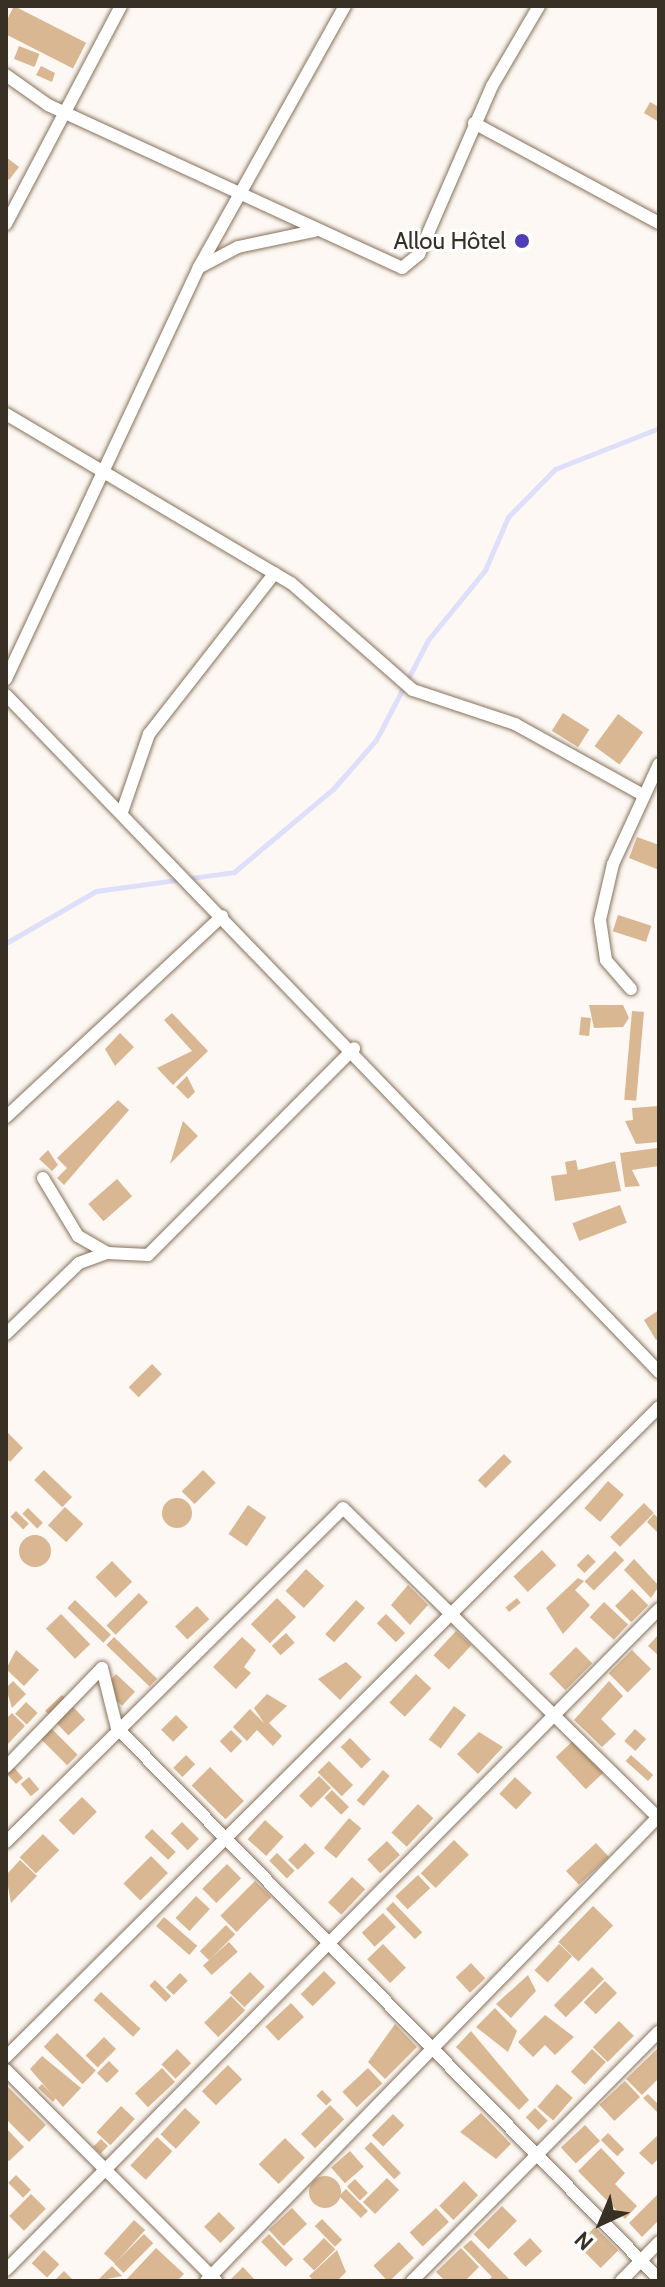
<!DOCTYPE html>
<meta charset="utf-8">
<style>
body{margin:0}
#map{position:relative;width:665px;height:2287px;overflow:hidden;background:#fdf8f3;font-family:Cabin,sans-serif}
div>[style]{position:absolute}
.stream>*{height:5px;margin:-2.5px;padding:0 2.5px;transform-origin:2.5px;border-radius:2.5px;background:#dddffb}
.building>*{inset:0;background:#d9b792;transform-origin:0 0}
.round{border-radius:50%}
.roads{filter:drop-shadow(0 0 2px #87725b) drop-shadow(0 0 2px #87725b)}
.minor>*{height:12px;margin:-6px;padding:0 6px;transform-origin:6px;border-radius:6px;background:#fff}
.dots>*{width:22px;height:22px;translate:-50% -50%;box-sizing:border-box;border:4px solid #fff;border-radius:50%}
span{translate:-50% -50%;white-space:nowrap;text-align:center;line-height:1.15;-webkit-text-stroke:6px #fff;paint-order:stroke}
.poi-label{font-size:24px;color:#382f25}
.right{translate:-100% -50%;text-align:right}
.frame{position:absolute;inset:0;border:8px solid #382f25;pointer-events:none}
.north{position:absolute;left:561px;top:2183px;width:80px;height:80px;-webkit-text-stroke:6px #fff;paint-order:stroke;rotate:224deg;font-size:22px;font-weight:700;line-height:32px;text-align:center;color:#382f25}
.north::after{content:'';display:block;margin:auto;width:28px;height:36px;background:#382f25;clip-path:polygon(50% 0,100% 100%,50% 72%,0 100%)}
</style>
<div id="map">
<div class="stream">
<div style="left:6px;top:943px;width:104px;rotate:-30deg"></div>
<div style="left:96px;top:891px;width:139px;rotate:-7.8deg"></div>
<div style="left:234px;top:872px;width:129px;rotate:-40deg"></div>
<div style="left:333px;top:789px;width:65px;rotate:-48.7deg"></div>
<div style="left:376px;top:740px;width:113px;rotate:-62.5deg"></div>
<div style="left:428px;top:640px;width:90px;rotate:-50.8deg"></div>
<div style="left:485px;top:570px;width:58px;rotate:-66.5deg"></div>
<div style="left:508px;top:517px;width:67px;rotate:-45.6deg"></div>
<div style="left:555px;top:469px;width:112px;rotate:-21.5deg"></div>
</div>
<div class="building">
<div style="left:14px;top:6px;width:81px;height:29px;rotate:27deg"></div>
<div style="left:19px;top:46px;width:22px;height:14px;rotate:21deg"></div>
<div style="clip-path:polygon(41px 66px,55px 73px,52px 82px,36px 75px)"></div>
<div style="clip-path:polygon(650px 102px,659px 107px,659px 122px,644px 113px)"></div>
<div style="clip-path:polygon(6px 157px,19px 167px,9px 180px,6px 177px)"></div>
<div style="left:563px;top:713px;width:31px;height:21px;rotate:32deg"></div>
<div style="left:618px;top:714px;width:31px;height:40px;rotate:36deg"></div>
<div style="clip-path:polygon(637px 837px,659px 845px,659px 870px,629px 858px)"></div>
<div style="left:618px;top:915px;width:35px;height:17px;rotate:18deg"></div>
<div style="clip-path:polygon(589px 1005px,623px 1005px,629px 1018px,623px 1027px,594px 1028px)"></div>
<div style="left:632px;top:1011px;width:12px;height:89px;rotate:5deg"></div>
<div style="clip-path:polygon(172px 1013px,208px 1051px,173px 1085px,157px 1068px,192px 1051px,164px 1020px)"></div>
<div style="left:581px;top:1017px;width:10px;height:18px;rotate:6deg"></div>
<div style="clip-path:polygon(120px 1033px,134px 1047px,115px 1066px,105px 1049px)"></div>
<div style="clip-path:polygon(187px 1076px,195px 1092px,188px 1099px,176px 1087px)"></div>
<div style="clip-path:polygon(118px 1100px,129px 1110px,64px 1185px,57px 1178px,67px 1168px,57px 1158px)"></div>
<div style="clip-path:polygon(659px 1106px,659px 1142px,636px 1144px,625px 1121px,633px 1120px,632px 1108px)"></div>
<div style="clip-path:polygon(183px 1121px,198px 1136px,170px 1164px)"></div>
<div style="clip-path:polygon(657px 1148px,659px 1166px,632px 1170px,640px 1186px,625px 1187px,620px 1153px)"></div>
<div style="clip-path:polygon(48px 1150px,58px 1165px,52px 1171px,39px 1159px)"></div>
<div style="clip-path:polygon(576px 1160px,578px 1170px,615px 1161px,621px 1191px,555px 1201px,551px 1176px,567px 1174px,565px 1162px)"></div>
<div style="left:117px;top:1179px;width:23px;height:38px;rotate:49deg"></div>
<div style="left:620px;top:1205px;width:19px;height:51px;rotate:69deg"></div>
<div style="clip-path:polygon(659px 1310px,659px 1338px,656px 1340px,644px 1320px)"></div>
<div style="left:152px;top:1364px;width:14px;height:33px;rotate:45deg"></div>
<div style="clip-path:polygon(6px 1431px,23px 1448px,10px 1462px,6px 1458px)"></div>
<div style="left:504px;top:1454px;width:11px;height:37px;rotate:45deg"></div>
<div style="left:44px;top:1470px;width:39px;height:14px;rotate:44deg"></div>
<div style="left:203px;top:1470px;width:18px;height:30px;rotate:45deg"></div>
<div style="left:608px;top:1481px;width:21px;height:36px;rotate:41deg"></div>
<div class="round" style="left:162px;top:1498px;width:30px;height:30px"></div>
<div style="left:644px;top:1503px;width:14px;height:48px;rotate:45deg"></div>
<div style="left:248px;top:1505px;width:22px;height:35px;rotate:34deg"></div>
<div style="left:65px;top:1507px;width:25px;height:25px;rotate:43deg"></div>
<div style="left:28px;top:1508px;width:21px;height:8px;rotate:45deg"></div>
<div style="left:16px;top:1511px;width:18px;height:8px;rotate:45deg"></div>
<div style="clip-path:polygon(654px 1514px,659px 1519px,659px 1534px,647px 1522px)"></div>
<div class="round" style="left:19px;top:1535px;width:32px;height:32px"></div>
<div style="left:542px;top:1550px;width:21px;height:39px;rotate:47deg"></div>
<div style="left:615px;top:1551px;width:13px;height:43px;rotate:45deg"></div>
<div style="left:588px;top:1554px;width:11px;height:16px;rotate:45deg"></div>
<div style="clip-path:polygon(634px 1559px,659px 1586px,651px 1598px,624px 1570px)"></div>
<div style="left:112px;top:1561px;width:29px;height:23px;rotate:46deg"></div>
<div style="left:306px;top:1569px;width:25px;height:30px;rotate:43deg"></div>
<div style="clip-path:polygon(578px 1578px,584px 1581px,575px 1590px,590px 1605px,563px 1634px,546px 1608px)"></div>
<div style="clip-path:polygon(408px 1585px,428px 1605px,410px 1625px,391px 1605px)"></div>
<div style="left:632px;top:1589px;width:23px;height:24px;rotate:45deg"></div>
<div style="left:139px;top:1593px;width:13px;height:46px;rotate:45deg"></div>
<div style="left:277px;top:1598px;width:27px;height:37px;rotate:45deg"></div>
<div style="left:517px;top:1598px;width:6px;height:15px;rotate:51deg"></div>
<div style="left:75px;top:1600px;width:50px;height:11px;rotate:44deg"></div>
<div style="left:356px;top:1600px;width:12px;height:46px;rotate:42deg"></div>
<div style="left:604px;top:1602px;width:33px;height:21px;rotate:43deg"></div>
<div style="left:197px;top:1606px;width:18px;height:30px;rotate:47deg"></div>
<div style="left:61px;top:1614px;width:42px;height:21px;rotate:46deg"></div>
<div style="left:386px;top:1614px;width:27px;height:13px;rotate:45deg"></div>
<div style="left:456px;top:1631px;width:21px;height:33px;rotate:43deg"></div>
<div style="left:286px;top:1633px;width:13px;height:19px;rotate:48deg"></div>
<div style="clip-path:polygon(659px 1634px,659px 1656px,648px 1646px)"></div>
<div style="left:114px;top:1637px;width:60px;height:11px;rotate:44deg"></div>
<div style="clip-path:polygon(242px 1637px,256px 1650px,244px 1667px,251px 1673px,236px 1689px,213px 1667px)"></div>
<div style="left:576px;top:1647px;width:23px;height:38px;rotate:45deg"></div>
<div style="clip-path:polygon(16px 1650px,39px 1670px,24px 1686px,6px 1669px)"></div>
<div style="left:632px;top:1650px;width:27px;height:33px;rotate:45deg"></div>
<div style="clip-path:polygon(346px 1662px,362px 1677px,340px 1700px,318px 1679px)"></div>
<div style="left:116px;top:1674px;width:26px;height:19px;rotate:43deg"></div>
<div style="left:416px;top:1674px;width:21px;height:39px;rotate:43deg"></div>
<div style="clip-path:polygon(13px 1681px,26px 1694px,12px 1708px,6px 1688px)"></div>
<div style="clip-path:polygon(609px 1681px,623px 1696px,601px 1719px,616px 1734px,602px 1747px,574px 1720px)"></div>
<div style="clip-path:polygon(267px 1694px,287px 1706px,269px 1723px,282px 1736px,273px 1746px,257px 1730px,247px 1741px,233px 1727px,250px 1709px,264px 1723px,254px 1708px)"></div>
<div style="left:62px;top:1695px;width:34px;height:23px;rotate:47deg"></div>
<div style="left:26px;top:1702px;width:16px;height:16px;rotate:43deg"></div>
<div style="left:454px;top:1706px;width:15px;height:42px;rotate:37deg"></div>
<div style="clip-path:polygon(12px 1713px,25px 1726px,6px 1746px,6px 1719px)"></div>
<div style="left:176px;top:1715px;width:17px;height:21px;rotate:45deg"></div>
<div style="left:43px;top:1720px;width:49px;height:15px;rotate:45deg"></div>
<div style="left:635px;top:1729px;width:15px;height:16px;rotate:42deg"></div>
<div style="left:231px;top:1730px;width:16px;height:16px;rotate:45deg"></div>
<div style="clip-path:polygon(479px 1732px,503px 1747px,478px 1774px,457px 1754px)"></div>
<div style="left:350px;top:1738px;width:30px;height:13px;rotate:46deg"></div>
<div style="left:574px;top:1740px;width:44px;height:25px;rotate:47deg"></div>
<div style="left:186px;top:1755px;width:13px;height:18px;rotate:45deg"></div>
<div style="left:631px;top:1755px;width:30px;height:8px;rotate:42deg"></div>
<div style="clip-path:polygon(6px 1758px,23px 1778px,16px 1784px,6px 1773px)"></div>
<div style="left:329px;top:1761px;width:34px;height:16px;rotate:45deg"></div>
<div style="left:210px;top:1767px;width:48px;height:26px;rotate:45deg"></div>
<div style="left:383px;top:1770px;width:9px;height:40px;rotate:41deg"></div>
<div style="left:319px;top:1776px;width:17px;height:28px;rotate:45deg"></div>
<div style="left:29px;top:1777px;width:16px;height:11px;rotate:50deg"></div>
<div style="left:515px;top:1777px;width:23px;height:23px;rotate:43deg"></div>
<div style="left:332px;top:1790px;width:24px;height:11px;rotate:45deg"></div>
<div style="left:82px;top:1797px;width:21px;height:33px;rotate:45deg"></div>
<div style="left:418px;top:1804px;width:21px;height:39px;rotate:43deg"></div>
<div style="left:349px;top:1818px;width:16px;height:39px;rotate:40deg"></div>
<div style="left:265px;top:1820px;width:25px;height:26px;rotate:42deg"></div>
<div style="left:182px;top:1822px;width:24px;height:16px;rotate:45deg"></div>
<div style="left:152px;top:1829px;width:33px;height:11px;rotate:44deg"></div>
<div style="left:43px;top:1834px;width:23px;height:33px;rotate:45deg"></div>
<div style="left:454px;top:1840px;width:21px;height:47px;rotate:45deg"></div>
<div style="left:387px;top:1841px;width:19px;height:27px;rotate:47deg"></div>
<div style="left:305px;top:1843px;width:14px;height:24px;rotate:45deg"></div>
<div style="left:596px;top:1843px;width:19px;height:41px;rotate:47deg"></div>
<div style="left:277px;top:1853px;width:25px;height:11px;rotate:45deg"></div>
<div style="left:151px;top:1856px;width:24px;height:39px;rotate:45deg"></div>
<div style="clip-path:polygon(20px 1860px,37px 1876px,11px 1903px,6px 1875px)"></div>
<div style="left:227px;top:1864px;width:20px;height:35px;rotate:45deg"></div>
<div style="left:418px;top:1875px;width:18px;height:31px;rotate:47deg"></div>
<div style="left:352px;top:1877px;width:18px;height:35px;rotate:43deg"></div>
<div style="left:255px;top:1881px;width:23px;height:49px;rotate:45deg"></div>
<div style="left:196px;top:1896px;width:19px;height:30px;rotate:43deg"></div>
<div style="left:393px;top:1902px;width:42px;height:10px;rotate:46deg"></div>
<div style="left:593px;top:1906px;width:28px;height:50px;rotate:44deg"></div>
<div style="left:383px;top:1913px;width:19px;height:29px;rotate:47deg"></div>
<div style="left:164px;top:1917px;width:44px;height:12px;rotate:41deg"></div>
<div style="left:226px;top:1925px;width:13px;height:37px;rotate:45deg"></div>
<div style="left:229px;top:1942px;width:13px;height:35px;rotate:48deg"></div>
<div style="left:383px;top:1944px;width:33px;height:22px;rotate:46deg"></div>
<div style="left:559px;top:1944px;width:18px;height:36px;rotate:43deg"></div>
<div style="left:471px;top:1963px;width:21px;height:21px;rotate:47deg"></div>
<div style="left:592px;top:1967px;width:17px;height:54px;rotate:45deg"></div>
<div style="left:324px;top:1971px;width:17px;height:33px;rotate:45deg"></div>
<div style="left:250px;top:1972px;width:21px;height:29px;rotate:45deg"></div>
<div style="left:180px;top:1973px;width:11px;height:20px;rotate:45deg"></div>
<div style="clip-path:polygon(528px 1975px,536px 1991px,511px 2018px,496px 2004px)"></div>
<div style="left:155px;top:1980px;width:23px;height:8px;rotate:45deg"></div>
<div style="left:605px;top:1981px;width:17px;height:30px;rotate:45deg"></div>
<div style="left:101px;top:1992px;width:54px;height:11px;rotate:43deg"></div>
<div style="left:231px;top:1996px;width:20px;height:38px;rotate:45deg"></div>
<div style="left:291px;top:2003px;width:19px;height:35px;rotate:47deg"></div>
<div style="clip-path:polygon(495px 2008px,517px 2031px,508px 2052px,476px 2027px)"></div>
<div style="clip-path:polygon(545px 2015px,574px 2037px,555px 2055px,545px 2045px,533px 2057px,518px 2042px)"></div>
<div style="left:619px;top:2021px;width:21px;height:37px;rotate:45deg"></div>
<div style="clip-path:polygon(395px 2024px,417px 2047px,385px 2079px,368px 2062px)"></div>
<div style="clip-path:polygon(471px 2031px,529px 2100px,519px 2110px,456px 2047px)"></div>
<div style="left:57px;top:2033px;width:54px;height:19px;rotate:44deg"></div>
<div style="left:104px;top:2037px;width:17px;height:26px;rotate:45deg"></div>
<div style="clip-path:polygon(659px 2047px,659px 2078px,642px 2095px,626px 2079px)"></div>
<div style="left:177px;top:2049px;width:20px;height:22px;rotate:45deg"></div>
<div style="left:592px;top:2049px;width:19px;height:31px;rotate:43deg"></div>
<div style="clip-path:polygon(42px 2056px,81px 2088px,63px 2107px,30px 2069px)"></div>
<div style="left:109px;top:2061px;width:14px;height:17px;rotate:45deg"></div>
<div style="left:228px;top:2065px;width:20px;height:37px;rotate:45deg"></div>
<div style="left:162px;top:2068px;width:19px;height:37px;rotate:47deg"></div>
<div style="left:368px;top:2068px;width:21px;height:35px;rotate:47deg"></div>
<div style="left:625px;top:2081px;width:22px;height:35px;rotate:47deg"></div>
<div style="clip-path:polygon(42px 2084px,56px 2098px,53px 2102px,38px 2088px)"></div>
<div style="left:557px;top:2084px;width:21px;height:30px;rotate:41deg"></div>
<div style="clip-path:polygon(6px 2085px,46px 2125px,29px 2142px,6px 2119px)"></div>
<div style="left:322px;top:2090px;width:14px;height:8px;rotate:45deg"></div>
<div style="clip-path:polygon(648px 2094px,659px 2105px,659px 2114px,643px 2098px)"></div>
<div style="left:330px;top:2105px;width:20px;height:41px;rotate:45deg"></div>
<div style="left:121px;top:2106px;width:19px;height:36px;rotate:43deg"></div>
<div style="left:185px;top:2108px;width:21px;height:36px;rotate:43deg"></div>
<div style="left:535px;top:2108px;width:18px;height:13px;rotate:45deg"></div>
<div style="clip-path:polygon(481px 2113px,511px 2144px,496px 2159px,460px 2132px)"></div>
<div style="left:393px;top:2114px;width:16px;height:30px;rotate:45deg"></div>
<div style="left:585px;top:2125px;width:22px;height:33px;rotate:47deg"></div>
<div style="clip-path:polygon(6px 2128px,24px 2147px,9px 2161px,6px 2158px)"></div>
<div style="left:608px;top:2133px;width:23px;height:10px;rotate:45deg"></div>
<div style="clip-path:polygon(659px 2134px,659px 2158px,652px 2165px,639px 2153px)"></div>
<div style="left:157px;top:2137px;width:21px;height:39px;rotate:43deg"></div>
<div style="left:285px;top:2138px;width:28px;height:37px;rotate:45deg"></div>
<div style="left:101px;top:2139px;width:10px;height:11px;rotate:45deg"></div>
<div style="left:371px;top:2142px;width:43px;height:9px;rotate:46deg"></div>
<div style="clip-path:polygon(601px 2148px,625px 2173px,615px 2184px,637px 2206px,625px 2219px,578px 2171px)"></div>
<div style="left:350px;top:2151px;width:21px;height:25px;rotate:49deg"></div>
<div style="left:16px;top:2175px;width:21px;height:11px;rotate:45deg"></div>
<div class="round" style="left:309px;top:2176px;width:32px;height:32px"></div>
<div style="left:387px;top:2178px;width:17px;height:34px;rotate:45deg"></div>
<div style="left:355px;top:2179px;width:19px;height:11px;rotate:47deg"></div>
<div style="left:464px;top:2181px;width:20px;height:35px;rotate:45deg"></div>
<div style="left:346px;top:2189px;width:31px;height:10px;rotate:45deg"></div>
<div style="clip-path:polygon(659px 2193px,659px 2220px,642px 2237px,629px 2223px)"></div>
<div style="left:31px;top:2194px;width:21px;height:31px;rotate:45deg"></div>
<div style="left:502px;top:2206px;width:21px;height:40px;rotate:45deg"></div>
<div style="left:292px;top:2208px;width:22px;height:32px;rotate:47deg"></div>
<div style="left:436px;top:2208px;width:19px;height:36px;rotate:47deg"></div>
<div style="left:219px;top:2212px;width:23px;height:21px;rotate:45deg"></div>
<div style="left:322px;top:2219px;width:29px;height:10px;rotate:46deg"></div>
<div style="left:134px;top:2220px;width:15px;height:45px;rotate:42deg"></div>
<div style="left:595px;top:2227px;width:33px;height:25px;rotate:45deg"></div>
<div style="left:144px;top:2234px;width:13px;height:42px;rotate:45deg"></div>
<div style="left:269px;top:2234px;width:35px;height:11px;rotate:46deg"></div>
<div style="left:324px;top:2238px;width:16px;height:30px;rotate:45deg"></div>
<div style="left:530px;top:2238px;width:18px;height:23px;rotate:47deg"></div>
<div style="clip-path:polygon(471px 2240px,509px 2279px,511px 2281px,487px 2281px,492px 2277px,463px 2247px)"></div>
<div style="left:399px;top:2242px;width:22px;height:35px;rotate:47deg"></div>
<div style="clip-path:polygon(156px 2248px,184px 2274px,177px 2281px,125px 2281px)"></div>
<div style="clip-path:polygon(461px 2248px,479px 2267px,465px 2281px,445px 2281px,436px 2272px)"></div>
<div style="left:44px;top:2250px;width:21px;height:18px;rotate:43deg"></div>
<div style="clip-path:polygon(337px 2250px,346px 2272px,337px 2281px,314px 2281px,309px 2276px)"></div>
<div style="clip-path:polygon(112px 2266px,122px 2276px,97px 2281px)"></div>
<div style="clip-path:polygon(243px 2267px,256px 2281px,229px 2281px)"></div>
<div style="clip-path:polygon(64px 2271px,74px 2281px,54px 2281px)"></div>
</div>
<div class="roads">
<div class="minor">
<div style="left:6px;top:75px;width:52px;rotate:35.5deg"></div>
<div style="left:48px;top:105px;width:390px;rotate:24.7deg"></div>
<div style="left:402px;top:268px;width:22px;rotate:-39deg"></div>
<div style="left:419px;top:254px;width:183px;rotate:-66.5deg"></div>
<div style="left:492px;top:86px;width:93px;rotate:-59.6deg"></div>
<div style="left:474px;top:123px;width:210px;rotate:28.4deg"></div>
<div style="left:6px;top:224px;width:246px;rotate:-62.2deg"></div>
<div style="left:200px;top:267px;width:43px;rotate:-27.8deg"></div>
<div style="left:238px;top:247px;width:78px;rotate:-11.9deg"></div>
<div style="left:6px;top:414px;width:331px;rotate:30.7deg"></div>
<div style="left:291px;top:583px;width:162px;rotate:41.3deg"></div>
<div style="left:413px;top:690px;width:108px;rotate:18.4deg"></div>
<div style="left:515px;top:724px;width:146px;rotate:29deg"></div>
<div style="left:6px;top:679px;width:455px;rotate:-64.9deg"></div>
<div style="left:199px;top:267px;width:299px;rotate:-60.8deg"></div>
<div style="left:6px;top:695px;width:941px;rotate:46.03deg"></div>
<div style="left:122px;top:812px;width:83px;rotate:-70.9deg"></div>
<div style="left:149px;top:734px;width:204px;rotate:-52deg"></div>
<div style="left:631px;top:989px;width:38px;rotate:-131deg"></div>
<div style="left:606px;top:960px;width:40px;rotate:-98.5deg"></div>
<div style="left:600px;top:920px;width:57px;rotate:-76.9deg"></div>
<div style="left:613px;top:864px;width:110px;rotate:-65.3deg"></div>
<div style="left:6px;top:1117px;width:295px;rotate:-42.9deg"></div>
<div style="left:43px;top:1178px;width:68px;rotate:58.9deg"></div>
<div style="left:78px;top:1236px;width:34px;rotate:30deg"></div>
<div style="left:6px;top:1334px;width:102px;rotate:-44.2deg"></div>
<div style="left:79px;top:1263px;width:30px;rotate:-20deg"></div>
<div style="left:107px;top:1253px;width:41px;rotate:2.8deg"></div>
<div style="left:148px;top:1255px;width:292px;rotate:-45.1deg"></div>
<div style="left:102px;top:1668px;width:62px;rotate:76deg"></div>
<div style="left:117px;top:1728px;width:773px;rotate:45.47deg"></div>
<div style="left:6px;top:1767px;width:138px;rotate:-45.9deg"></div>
<div style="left:6px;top:1842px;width:474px;rotate:-44.7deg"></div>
<div style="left:343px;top:1508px;width:443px;rotate:44.5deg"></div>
<div style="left:6px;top:2057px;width:921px;rotate:-44.87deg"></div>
<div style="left:6px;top:2070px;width:298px;rotate:45.1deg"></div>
<div style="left:6px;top:2270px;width:929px;rotate:-45.35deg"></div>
<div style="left:206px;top:2281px;width:649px;rotate:-45.75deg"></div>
<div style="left:412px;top:2281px;width:351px;rotate:-45.3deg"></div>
<div style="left:621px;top:2281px;width:54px;rotate:-45.7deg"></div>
</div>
</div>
<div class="dots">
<div style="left:522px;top:241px;background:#4e3fb6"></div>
</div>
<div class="poi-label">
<span class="right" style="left:506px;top:241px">Allou Hôtel</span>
</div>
<div class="frame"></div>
<div class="north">N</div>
</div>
